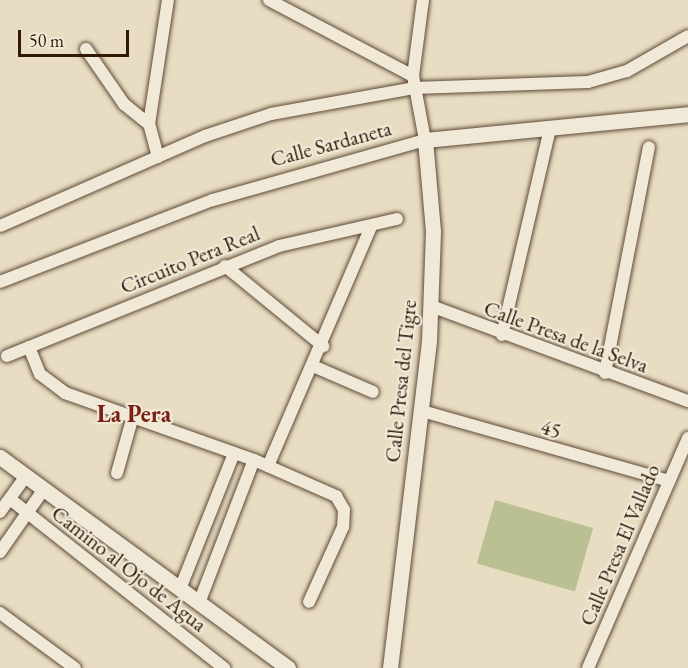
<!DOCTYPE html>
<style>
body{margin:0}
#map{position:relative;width:688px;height:668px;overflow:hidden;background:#e8ddc3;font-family:"EB Garamond",serif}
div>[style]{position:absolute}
.green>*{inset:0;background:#bac091;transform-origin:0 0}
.roads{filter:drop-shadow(0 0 2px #5f4936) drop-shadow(0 0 2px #5f4936)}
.minor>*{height:12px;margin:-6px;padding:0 6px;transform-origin:6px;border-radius:6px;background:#f0e9d8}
.tertiary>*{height:15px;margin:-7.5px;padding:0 7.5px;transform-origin:7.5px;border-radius:7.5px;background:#f0e9d8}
span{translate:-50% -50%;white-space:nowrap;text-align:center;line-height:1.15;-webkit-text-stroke:4.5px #f0e9d8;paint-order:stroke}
.street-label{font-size:21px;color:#311807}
.quarter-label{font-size:24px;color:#7a1f14;font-weight:700}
.scale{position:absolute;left:18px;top:30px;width:111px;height:27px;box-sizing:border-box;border:3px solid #311807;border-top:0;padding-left:8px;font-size:18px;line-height:21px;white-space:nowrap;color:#311807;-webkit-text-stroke:4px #f0e9d8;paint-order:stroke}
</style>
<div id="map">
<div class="green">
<div style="left:495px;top:500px;width:102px;height:66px;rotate:16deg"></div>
</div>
<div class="roads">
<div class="minor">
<div style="left:269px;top:0;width:163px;rotate:27.8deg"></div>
<div style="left:86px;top:49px;width:67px;rotate:55.4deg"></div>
<div style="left:124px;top:104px;width:32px;rotate:39deg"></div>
<div style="left:158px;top:157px;width:34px;rotate:-105deg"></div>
<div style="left:149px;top:124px;width:125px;rotate:-81.3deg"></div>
<div style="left:0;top:226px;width:224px;rotate:-23.7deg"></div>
<div style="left:205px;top:136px;width:70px;rotate:-18.4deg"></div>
<div style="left:271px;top:114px;width:145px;rotate:-10.3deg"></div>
<div style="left:414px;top:88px;width:174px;rotate:-2deg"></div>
<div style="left:588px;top:82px;width:41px;rotate:-15.8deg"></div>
<div style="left:627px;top:71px;width:70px;rotate:-29.8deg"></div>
<div style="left:225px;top:266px;width:127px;rotate:39.2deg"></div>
<div style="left:0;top:282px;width:228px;rotate:-21.1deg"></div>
<div style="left:213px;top:200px;width:220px;rotate:-15.8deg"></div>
<div style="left:425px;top:140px;width:65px;rotate:-100.6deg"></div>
<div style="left:413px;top:76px;width:77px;rotate:-82.5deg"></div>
<div style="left:431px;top:306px;width:274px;rotate:20.3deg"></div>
<div style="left:502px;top:335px;width:212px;rotate:-76.9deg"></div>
<div style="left:29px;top:347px;width:29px;rotate:68deg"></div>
<div style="left:40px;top:374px;width:31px;rotate:37deg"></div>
<div style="left:65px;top:393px;width:201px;rotate:19.5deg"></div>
<div style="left:254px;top:460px;width:90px;rotate:23.7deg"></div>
<div style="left:336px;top:496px;width:16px;rotate:60deg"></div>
<div style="left:344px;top:510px;width:17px;rotate:93deg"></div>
<div style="left:343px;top:527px;width:82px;rotate:114.4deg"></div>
<div style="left:7px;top:356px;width:293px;rotate:-22deg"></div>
<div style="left:279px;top:246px;width:121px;rotate:-12.9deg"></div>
<div style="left:313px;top:366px;width:65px;rotate:23.4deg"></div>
<div style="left:605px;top:373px;width:230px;rotate:-79deg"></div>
<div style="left:422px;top:411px;width:257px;rotate:15.8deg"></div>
<div style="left:268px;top:466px;width:260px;rotate:-66.7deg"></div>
<div style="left:117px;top:473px;width:59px;rotate:-74.3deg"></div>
<div style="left:10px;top:499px;width:273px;rotate:38.3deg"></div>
<div style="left:0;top:512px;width:44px;rotate:-54.2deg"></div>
<div style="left:0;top:552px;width:77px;rotate:-55.1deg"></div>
<div style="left:180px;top:589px;width:146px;rotate:-68.3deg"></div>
<div style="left:199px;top:603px;width:153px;rotate:-69deg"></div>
<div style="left:0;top:613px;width:93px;rotate:36.3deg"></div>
<div style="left:588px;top:668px;width:251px;rotate:-66.5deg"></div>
</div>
<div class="tertiary">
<div style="left:0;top:457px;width:357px;rotate:36.2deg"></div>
<div style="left:390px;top:668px;width:329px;rotate:-83.2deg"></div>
<div style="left:429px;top:341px;width:110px;rotate:-87.9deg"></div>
<div style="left:433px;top:231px;width:91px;rotate:-95deg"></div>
<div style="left:425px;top:140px;width:264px;rotate:-5.6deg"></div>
</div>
</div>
<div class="street-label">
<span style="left:331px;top:144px;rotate:-15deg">Calle Sardaneta</span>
<span style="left:190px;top:260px;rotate:-22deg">Circuito Pera Real</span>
<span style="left:566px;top:337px;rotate:20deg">Calle Presa de la Selva</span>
<span style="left:401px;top:381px;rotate:-84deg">Calle Presa del Tigre</span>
<span style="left:551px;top:429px;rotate:17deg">45</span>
<span style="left:620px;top:545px;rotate:-67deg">Calle Presa El Vallado</span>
<span style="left:129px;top:569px;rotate:38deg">Camino al Ojo de Agua</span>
</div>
<div class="quarter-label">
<span style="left:134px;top:414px">La Pera</span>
</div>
<div class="scale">50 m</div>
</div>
